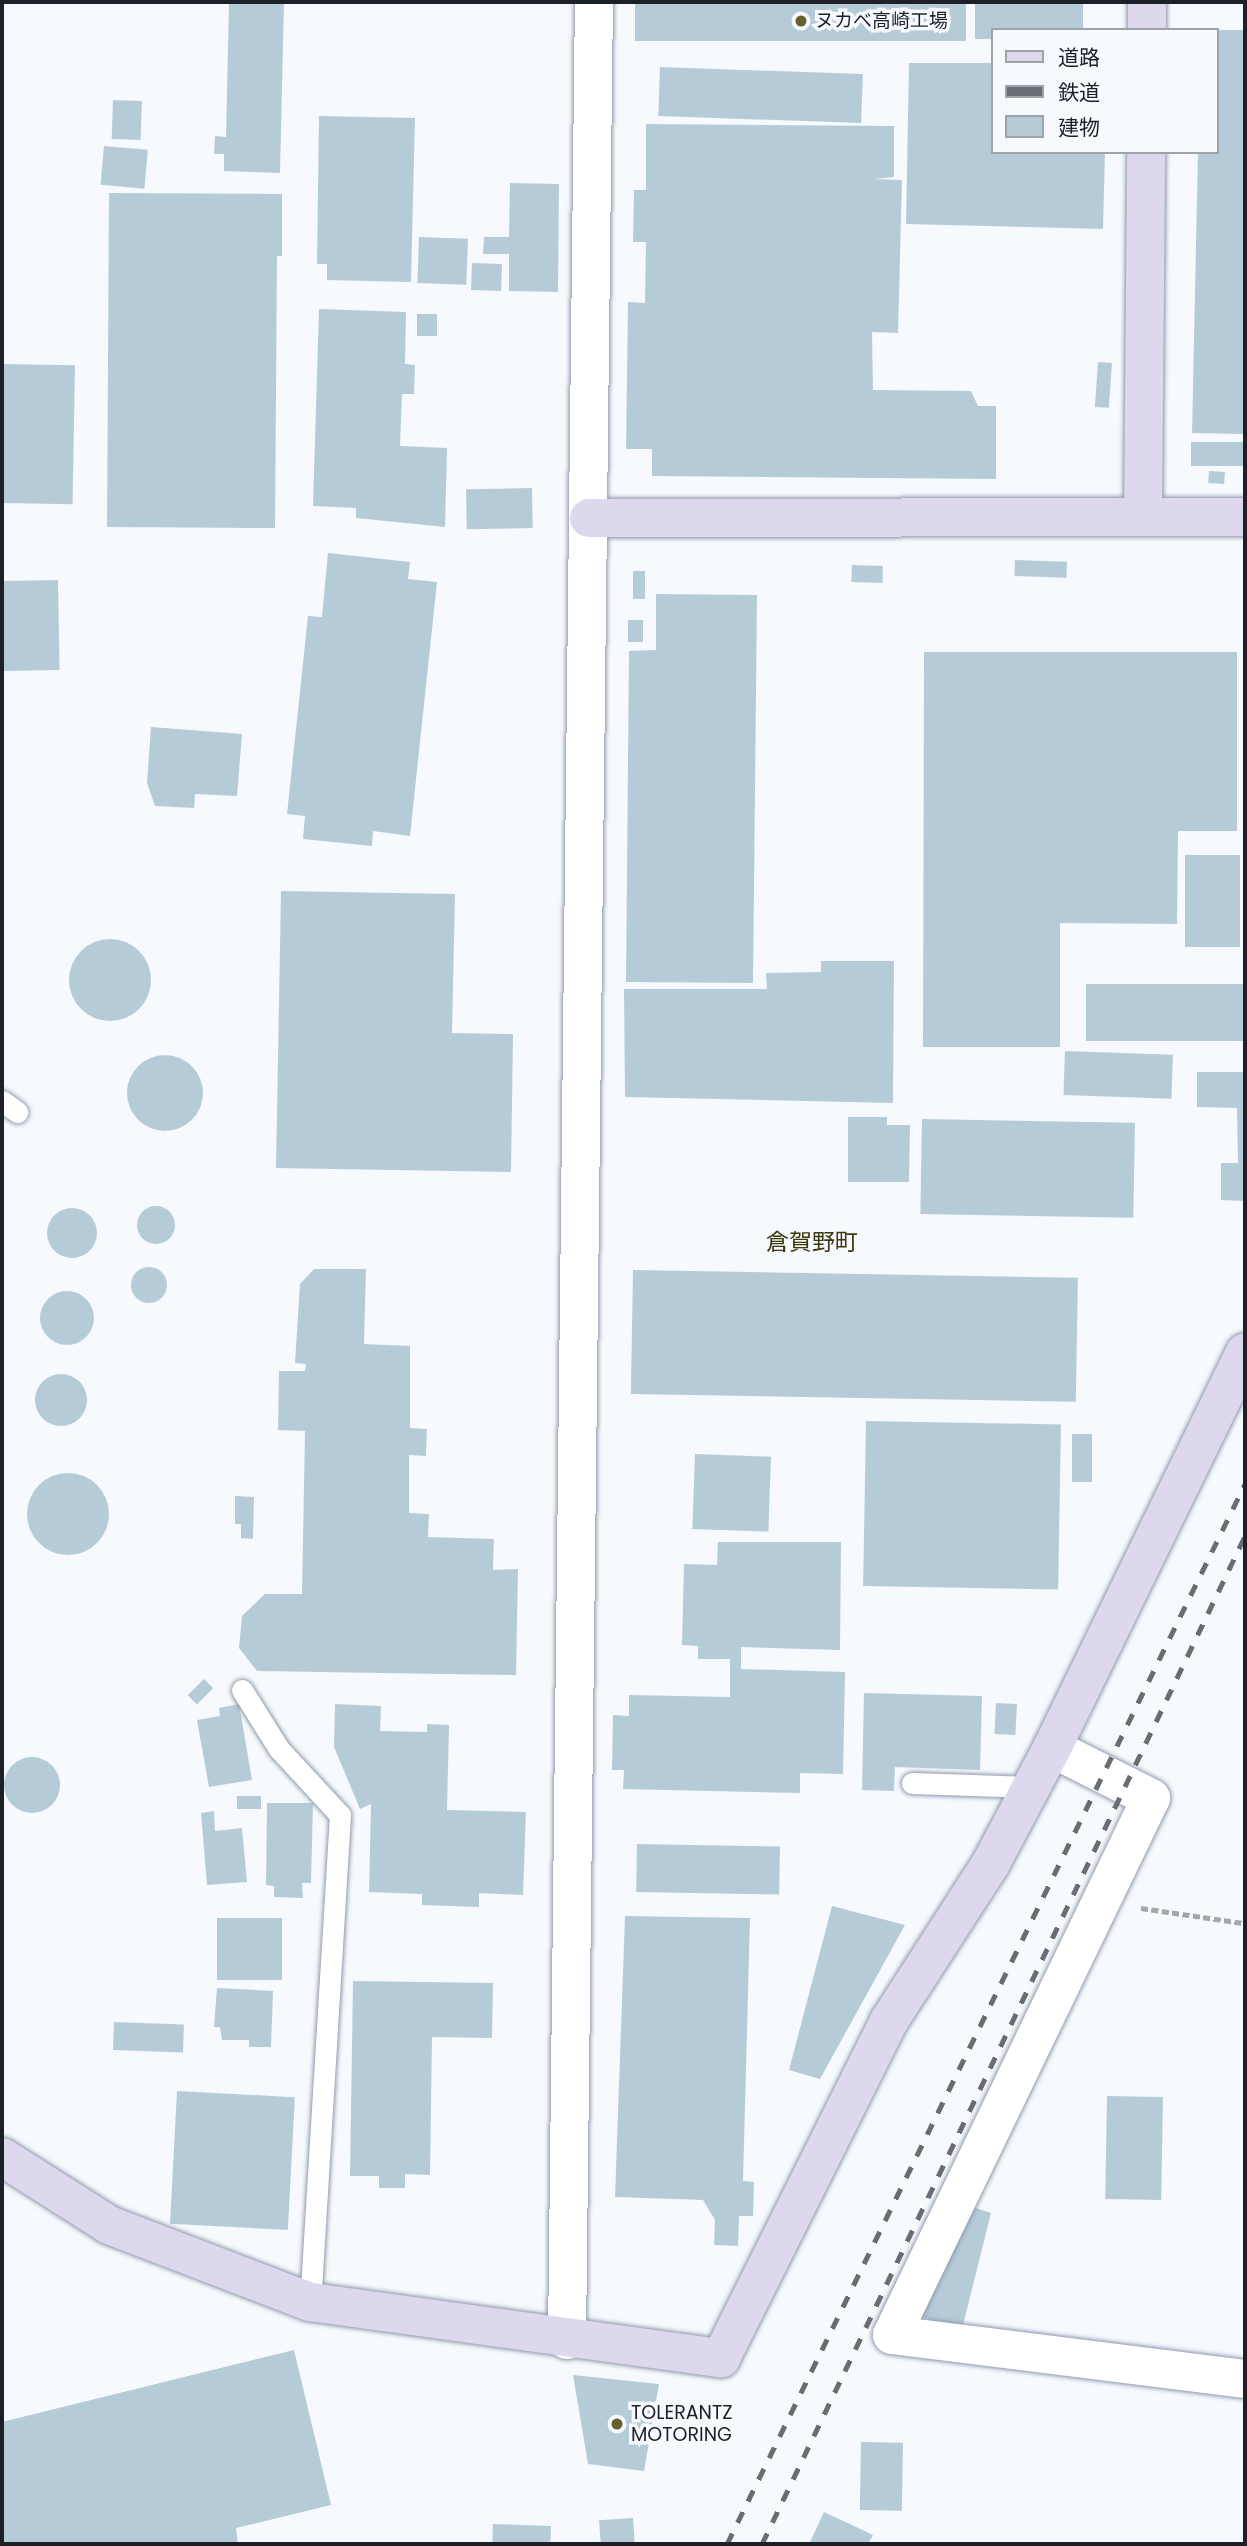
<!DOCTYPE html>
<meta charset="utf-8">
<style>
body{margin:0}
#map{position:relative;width:1247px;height:2546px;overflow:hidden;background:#f6f9fd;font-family:Poppins,"Noto Sans JP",sans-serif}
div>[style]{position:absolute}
.building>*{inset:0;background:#b5ccd8;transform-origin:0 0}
.round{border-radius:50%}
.path>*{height:4.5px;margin-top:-2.25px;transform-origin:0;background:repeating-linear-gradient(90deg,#a3a7ac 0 7px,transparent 0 10.5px)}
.roads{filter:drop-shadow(0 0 2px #909aad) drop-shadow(0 0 2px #909aad)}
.lane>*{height:21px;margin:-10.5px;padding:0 10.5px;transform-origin:10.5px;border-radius:10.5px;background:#fff}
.street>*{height:38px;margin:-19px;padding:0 19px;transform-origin:19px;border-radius:19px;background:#fff}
.secondary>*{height:38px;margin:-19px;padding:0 19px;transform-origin:19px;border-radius:19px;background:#ddd8ed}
.rail>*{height:5px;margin-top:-2.5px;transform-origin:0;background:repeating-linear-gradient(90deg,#696d73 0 12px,transparent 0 24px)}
.dots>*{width:19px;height:19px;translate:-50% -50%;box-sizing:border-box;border:4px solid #f6f9fd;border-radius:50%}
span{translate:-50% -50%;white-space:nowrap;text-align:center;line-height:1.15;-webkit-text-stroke:7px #f6f9fd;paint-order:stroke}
.poi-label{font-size:19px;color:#1c2028}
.left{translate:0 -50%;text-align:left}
.quarter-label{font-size:23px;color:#3e380e}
.frame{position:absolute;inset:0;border:4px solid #1c2028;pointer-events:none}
.legend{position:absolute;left:991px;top:28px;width:228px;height:126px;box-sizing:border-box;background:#f6f9fd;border:2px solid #9fa2a8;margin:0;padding:9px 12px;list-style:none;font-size:21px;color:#1c2028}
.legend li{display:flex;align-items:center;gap:14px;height:35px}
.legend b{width:35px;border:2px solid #9fa2a8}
</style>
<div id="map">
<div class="building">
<div style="clip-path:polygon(229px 2px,284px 2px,280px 173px,224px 171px,224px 154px,214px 154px,215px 136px,226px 137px)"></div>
<div style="left:635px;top:2px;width:331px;height:39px"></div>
<div style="clip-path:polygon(975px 2px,1083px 2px,1083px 30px,993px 30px,993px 39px,975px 39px)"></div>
<div style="clip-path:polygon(1217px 30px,1245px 30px,1245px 434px,1192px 433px,1198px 152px,1217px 152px)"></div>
<div style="clip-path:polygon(909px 63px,993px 63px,993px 152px,1105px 152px,1103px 229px,906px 224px)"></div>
<div style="left:660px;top:67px;width:203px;height:49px;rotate:2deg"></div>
<div style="left:113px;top:100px;width:29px;height:39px;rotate:2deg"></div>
<div style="clip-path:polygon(319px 116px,415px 118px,411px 282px,327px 280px,327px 264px,317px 264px)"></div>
<div style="clip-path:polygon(646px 124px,894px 126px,894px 177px,875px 179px,902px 180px,898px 333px,872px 332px,873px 390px,971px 391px,978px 406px,996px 406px,996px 479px,652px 476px,652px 449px,626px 449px,628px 302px,645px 303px,646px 242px,633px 242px,634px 190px,646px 190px)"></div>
<div style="left:104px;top:146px;width:44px;height:39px;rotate:5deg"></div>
<div style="clip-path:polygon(510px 183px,559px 184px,558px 292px,509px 291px,509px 254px,483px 254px,484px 237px,509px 237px)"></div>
<div style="clip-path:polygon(109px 193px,282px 194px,282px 256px,277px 256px,275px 528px,107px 527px)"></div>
<div style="left:419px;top:237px;width:49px;height:46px;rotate:2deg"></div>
<div style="left:472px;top:263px;width:30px;height:27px;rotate:2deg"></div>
<div style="clip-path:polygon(319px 309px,406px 312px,405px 364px,415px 365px,414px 394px,402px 394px,400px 446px,447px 448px,445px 527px,356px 518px,356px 508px,313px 506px)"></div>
<div style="left:417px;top:314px;width:20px;height:22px"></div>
<div style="left:1098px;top:362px;width:14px;height:45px;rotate:4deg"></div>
<div style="left:2px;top:364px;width:73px;height:139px;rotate:1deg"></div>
<div style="left:1191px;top:442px;width:54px;height:24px"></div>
<div style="left:1209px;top:471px;width:16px;height:12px;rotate:4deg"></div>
<div style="left:532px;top:488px;width:40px;height:66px;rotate:89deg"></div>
<div style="clip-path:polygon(328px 553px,410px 562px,408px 579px,437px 582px,410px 836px,373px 831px,372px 846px,303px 839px,305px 816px,287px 814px,308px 616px,322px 617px)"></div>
<div style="left:1015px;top:560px;width:52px;height:16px;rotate:2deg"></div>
<div style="left:852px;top:565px;width:31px;height:17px;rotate:2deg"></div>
<div style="left:633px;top:571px;width:12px;height:28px"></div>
<div style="left:58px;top:580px;width:90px;height:56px;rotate:89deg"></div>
<div style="clip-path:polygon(656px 594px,757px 595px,753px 983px,626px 982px,629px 651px,656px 650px)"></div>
<div style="left:628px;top:620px;width:15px;height:22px"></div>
<div style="clip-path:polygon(924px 652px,1237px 652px,1237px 831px,1178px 831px,1177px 924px,1060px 923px,1060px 1047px,923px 1047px)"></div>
<div style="clip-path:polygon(151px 727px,242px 734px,237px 796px,195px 794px,194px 808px,155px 806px,147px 783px)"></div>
<div style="left:1185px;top:855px;width:55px;height:92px"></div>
<div style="clip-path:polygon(281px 891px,455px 894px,452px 1033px,513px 1034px,511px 1172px,276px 1168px)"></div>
<div class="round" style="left:69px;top:939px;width:82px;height:82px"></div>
<div style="clip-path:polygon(821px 961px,894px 961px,893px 1103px,625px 1097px,624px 989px,767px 989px,766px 973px,821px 972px)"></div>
<div style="left:1086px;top:984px;width:159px;height:57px"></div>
<div style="left:1065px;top:1051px;width:108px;height:44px;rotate:2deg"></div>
<div class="round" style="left:127px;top:1055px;width:76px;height:76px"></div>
<div style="clip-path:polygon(1197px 1072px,1245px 1072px,1245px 1201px,1221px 1200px,1221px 1163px,1238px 1163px,1237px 1108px,1197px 1107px)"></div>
<div style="clip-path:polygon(848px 1117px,887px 1117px,887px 1125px,910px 1125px,909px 1182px,848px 1182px)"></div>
<div style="left:922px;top:1119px;width:213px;height:95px;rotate:1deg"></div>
<div class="round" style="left:137px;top:1206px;width:38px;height:38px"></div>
<div class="round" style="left:47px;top:1208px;width:50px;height:50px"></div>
<div class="round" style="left:131px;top:1267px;width:36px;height:36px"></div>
<div style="clip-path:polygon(314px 1269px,366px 1269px,364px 1344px,410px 1346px,410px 1428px,427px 1429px,426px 1456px,409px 1455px,409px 1513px,429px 1514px,428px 1537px,494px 1539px,493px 1570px,518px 1569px,516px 1675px,257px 1671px,239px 1648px,242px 1616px,265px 1594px,302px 1594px,305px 1431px,278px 1430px,279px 1371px,305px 1371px,306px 1364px,295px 1363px,300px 1284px)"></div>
<div style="left:633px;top:1270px;width:445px;height:124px;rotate:1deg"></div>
<div class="round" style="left:40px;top:1291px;width:54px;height:54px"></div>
<div class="round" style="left:35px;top:1374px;width:52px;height:52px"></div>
<div style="left:866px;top:1421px;width:195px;height:165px;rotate:1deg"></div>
<div style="left:1072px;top:1434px;width:20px;height:48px"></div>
<div style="left:695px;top:1454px;width:76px;height:75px;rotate:2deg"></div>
<div class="round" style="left:27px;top:1473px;width:82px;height:82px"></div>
<div style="clip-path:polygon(235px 1496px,254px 1497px,253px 1539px,241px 1538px,241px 1524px,235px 1524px)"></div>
<div style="clip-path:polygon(718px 1542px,841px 1542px,840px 1650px,741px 1647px,741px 1669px,845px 1672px,843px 1774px,800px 1773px,800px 1793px,623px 1789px,624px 1770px,612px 1770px,613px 1715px,629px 1716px,629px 1695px,730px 1697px,730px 1659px,698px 1659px,698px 1646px,682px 1645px,684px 1564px,717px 1565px)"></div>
<div style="left:204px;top:1679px;width:13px;height:23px;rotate:45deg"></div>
<div style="clip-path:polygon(864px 1693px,982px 1696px,980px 1770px,895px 1767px,894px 1791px,862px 1790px)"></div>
<div style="left:996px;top:1703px;width:21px;height:31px;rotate:3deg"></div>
<div style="clip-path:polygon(239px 1704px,252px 1780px,209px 1787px,197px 1720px,220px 1716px,219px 1708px)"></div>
<div style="clip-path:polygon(335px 1704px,381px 1706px,380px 1731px,427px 1732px,427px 1724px,449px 1725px,447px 1810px,526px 1812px,523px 1895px,479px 1893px,479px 1907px,422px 1905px,422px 1894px,369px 1892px,371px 1804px,360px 1809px,334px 1747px)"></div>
<div class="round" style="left:4px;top:1757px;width:56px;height:56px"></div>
<div style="left:237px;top:1796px;width:24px;height:13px"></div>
<div style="clip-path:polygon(267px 1803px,313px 1803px,311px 1883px,302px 1883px,303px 1898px,274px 1897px,274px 1886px,266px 1885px)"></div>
<div style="clip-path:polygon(214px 1811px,215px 1831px,242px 1828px,247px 1882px,207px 1885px,201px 1813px)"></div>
<div style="left:637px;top:1844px;width:143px;height:48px;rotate:1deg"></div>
<div style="clip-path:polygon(832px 1906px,905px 1925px,820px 2079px,789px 2070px)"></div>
<div style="clip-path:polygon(625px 1916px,750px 1918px,743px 2181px,754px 2182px,753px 2216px,739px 2216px,738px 2246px,714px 2245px,715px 2220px,703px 2200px,615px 2197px)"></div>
<div style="left:217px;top:1918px;width:65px;height:62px"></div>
<div style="clip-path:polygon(353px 1981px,493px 1983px,492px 2038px,432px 2037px,430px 2175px,405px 2174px,405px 2188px,379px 2188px,379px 2176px,350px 2176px)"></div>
<div style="clip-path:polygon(217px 1988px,273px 1991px,271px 2047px,249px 2047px,249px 2040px,222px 2040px,220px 2027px,214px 2027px)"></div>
<div style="left:114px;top:2022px;width:70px;height:28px;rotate:2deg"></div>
<div style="left:177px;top:2091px;width:118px;height:133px;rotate:3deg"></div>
<div style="left:1107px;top:2096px;width:56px;height:103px;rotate:1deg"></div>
<div style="clip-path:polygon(970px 2206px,991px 2213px,961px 2333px,917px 2314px)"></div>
<div style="clip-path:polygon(294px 2350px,331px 2505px,236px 2528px,238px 2544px,2px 2544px,2px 2422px)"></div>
<div style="clip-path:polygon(573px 2375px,659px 2384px,644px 2471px,588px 2464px)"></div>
<div style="left:861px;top:2442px;width:42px;height:68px;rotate:1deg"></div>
<div style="clip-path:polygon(824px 2512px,873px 2535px,868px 2544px,809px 2544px)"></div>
<div style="left:633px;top:2518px;width:26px;height:34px;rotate:86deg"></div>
<div style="left:493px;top:2524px;width:58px;height:20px;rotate:2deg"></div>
</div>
<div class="path">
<div style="left:1141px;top:1908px;width:103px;rotate:8.4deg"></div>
</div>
<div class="roads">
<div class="lane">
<div style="left:2px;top:1101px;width:19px;rotate:36deg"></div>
<div style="left:242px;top:1690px;width:70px;rotate:57.9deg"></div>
<div style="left:279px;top:1749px;width:90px;rotate:47.3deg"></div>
<div style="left:340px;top:1815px;width:488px;rotate:93.5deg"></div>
<div style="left:912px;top:1783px;width:119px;rotate:1.9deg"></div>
</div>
<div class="street">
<div style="left:1052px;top:1748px;width:111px;rotate:26.8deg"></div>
<div style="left:1151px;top:1798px;width:596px;rotate:115.75deg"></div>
<div style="left:892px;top:2335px;width:356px;rotate:7.1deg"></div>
<div style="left:567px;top:2340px;width:2338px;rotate:-89.34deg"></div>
</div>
<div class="secondary">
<div style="left:1147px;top:30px;width:28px;rotate:-90deg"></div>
<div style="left:1143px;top:516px;width:364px;rotate:-89.5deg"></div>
<div style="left:589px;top:518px;width:656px;rotate:-0.09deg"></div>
<div style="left:2px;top:2157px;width:127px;rotate:32.4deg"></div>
<div style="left:109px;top:2225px;width:215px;rotate:21deg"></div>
<div style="left:310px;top:2302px;width:415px;rotate:7.8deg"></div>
<div style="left:721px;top:2358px;width:377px;rotate:-63.5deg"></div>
<div style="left:889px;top:2021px;width:186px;rotate:-57.1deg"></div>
<div style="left:990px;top:1865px;width:132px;rotate:-62.1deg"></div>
<div style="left:1052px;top:1748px;width:440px;rotate:-64deg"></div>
</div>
</div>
<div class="rail">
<div style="left:727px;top:2544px;width:1180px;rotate:-63.96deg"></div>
<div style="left:762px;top:2544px;width:1118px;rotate:-64.4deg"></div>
</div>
<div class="dots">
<div style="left:801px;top:21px;background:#675f2c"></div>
<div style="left:617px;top:2424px;background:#675f2c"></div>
</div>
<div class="poi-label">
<span class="left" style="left:815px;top:21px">ヌカべ高崎工場</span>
<span class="left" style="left:631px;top:2424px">TOLERANTZ<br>MOTORING</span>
</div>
<div class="quarter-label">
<span style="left:812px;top:1242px">倉賀野町</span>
</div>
<div class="frame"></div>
<ul class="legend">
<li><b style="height:9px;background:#ddd8ed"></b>道路</li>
<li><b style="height:9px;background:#696d73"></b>鉄道</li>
<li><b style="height:19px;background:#b5ccd8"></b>建物</li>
</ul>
</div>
